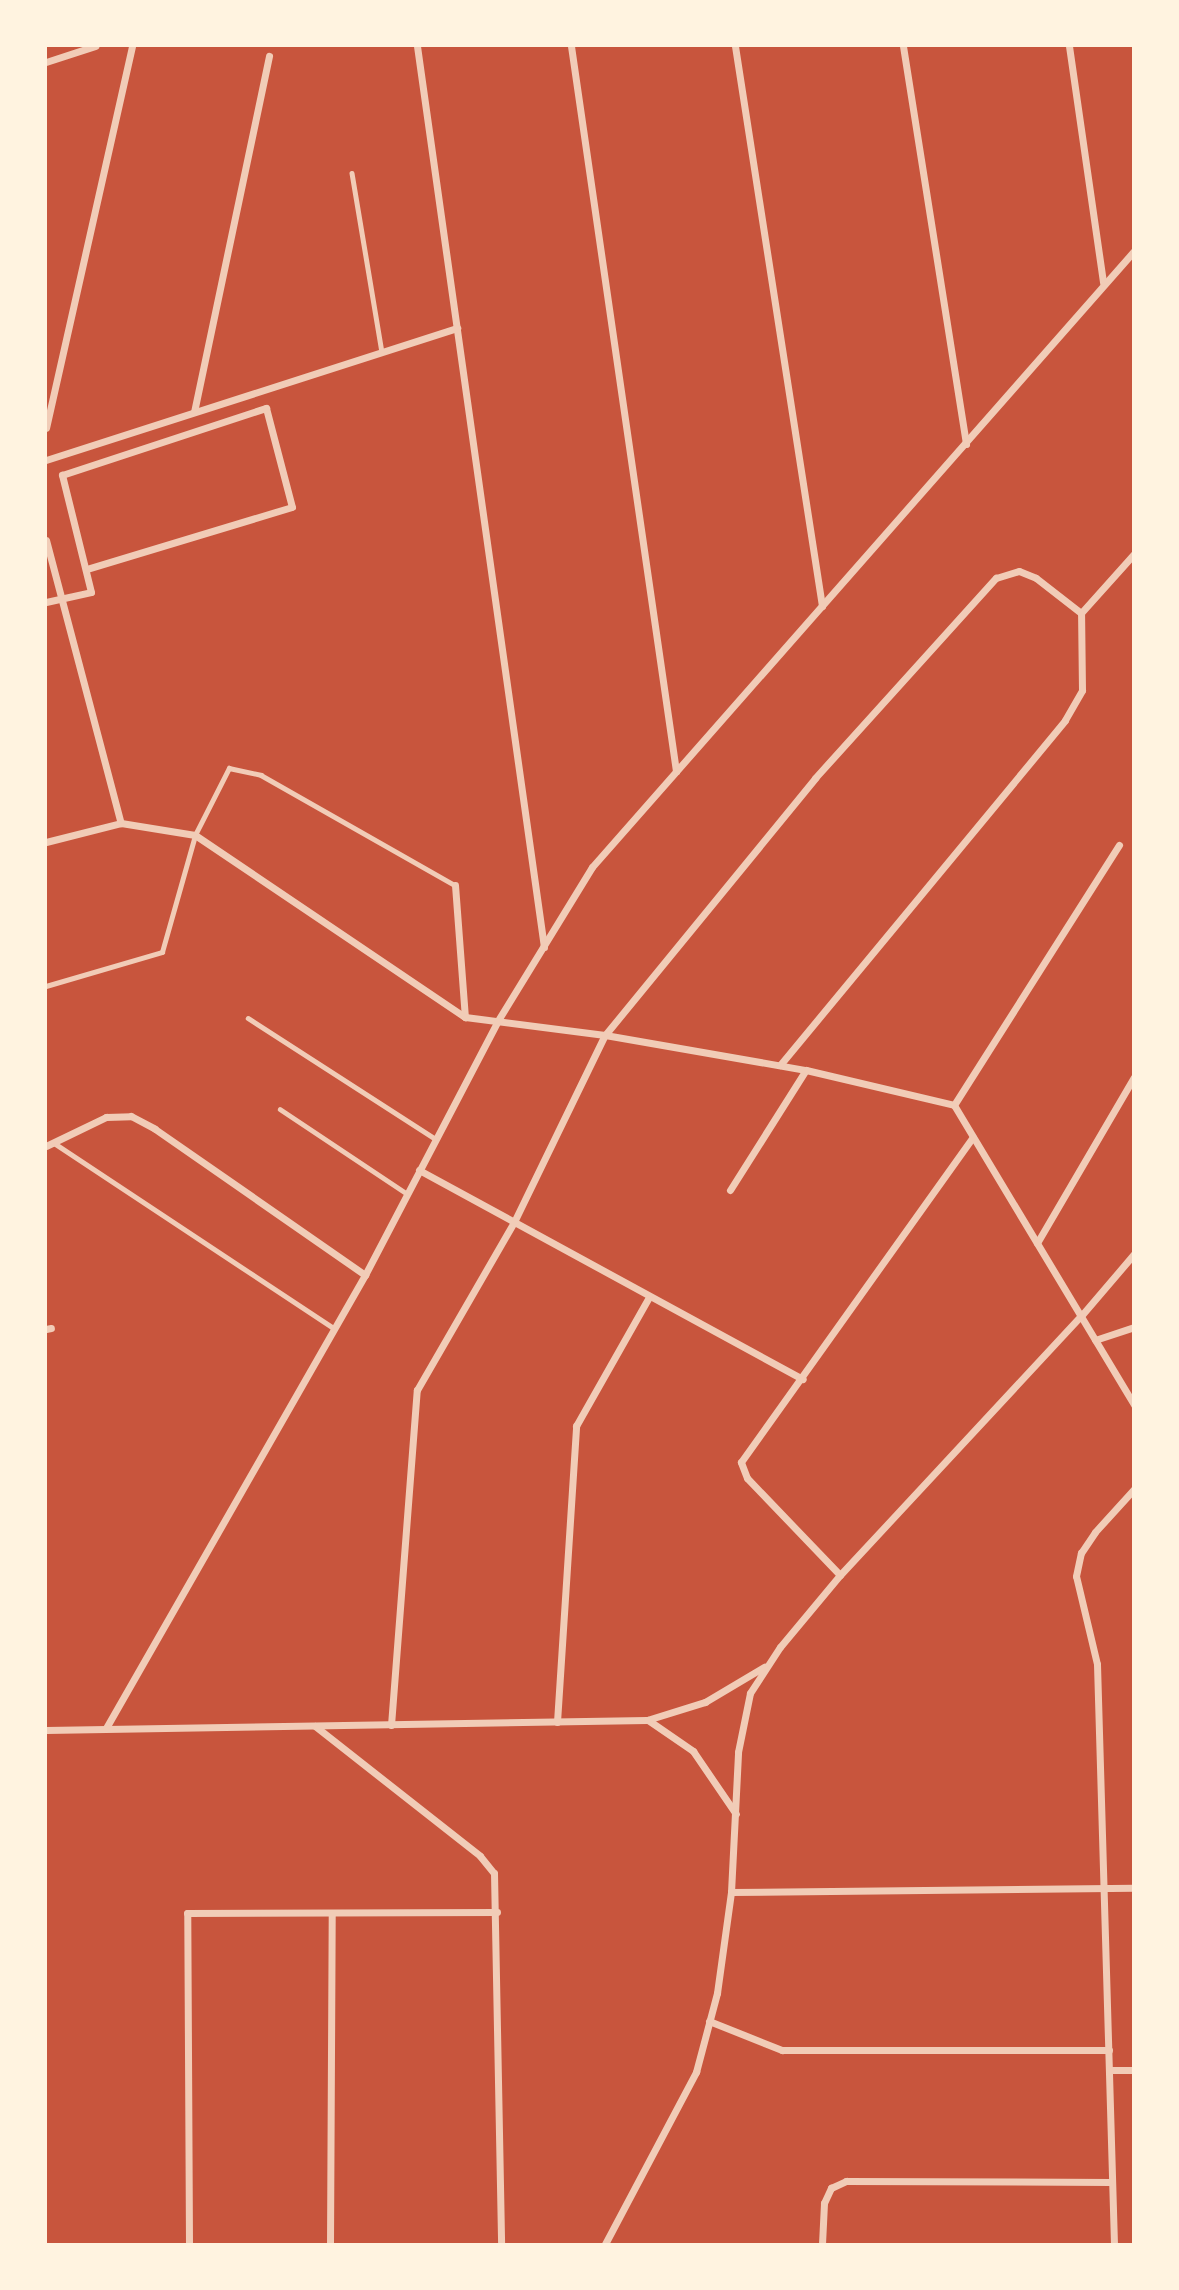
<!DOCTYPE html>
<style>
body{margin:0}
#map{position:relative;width:1179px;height:2290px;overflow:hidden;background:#c8553d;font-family:"Source Sans 3",sans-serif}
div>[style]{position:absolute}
.service>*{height:4.5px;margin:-2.25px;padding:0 2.25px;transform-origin:2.25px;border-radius:2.25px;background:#f1ccb7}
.minor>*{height:7px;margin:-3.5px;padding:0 3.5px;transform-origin:3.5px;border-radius:3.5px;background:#f1ccb7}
span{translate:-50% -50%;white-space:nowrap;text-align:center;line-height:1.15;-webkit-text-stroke:5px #fff3e0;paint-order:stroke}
.frame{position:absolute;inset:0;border:47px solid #fff3e0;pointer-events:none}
</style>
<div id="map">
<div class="service">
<div style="left:352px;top:173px;width:181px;rotate:80.5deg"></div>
<div style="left:46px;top:986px;width:121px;rotate:-16.3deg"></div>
<div style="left:162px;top:952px;width:122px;rotate:-74.2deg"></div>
<div style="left:195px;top:835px;width:75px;rotate:-63.1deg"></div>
<div style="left:229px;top:768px;width:33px;rotate:12deg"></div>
<div style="left:261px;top:775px;width:223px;rotate:29.6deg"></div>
<div style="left:248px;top:1018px;width:224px;rotate:32.8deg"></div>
<div style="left:280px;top:1109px;width:151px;rotate:33.7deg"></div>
<div style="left:54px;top:1143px;width:336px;rotate:33.5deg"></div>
</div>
<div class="minor">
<div style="left:417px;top:46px;width:910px;rotate:81.98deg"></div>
<div style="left:571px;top:46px;width:733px;rotate:81.76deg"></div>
<div style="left:735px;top:46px;width:567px;rotate:81.17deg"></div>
<div style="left:903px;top:46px;width:403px;rotate:81deg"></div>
<div style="left:1069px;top:46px;width:239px;rotate:81.8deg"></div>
<div style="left:46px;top:62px;width:52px;rotate:-18.1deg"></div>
<div style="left:194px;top:412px;width:364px;rotate:-78.1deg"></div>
<div style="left:46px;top:428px;width:392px;rotate:-77.3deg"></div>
<div style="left:46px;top:460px;width:432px;rotate:-17.8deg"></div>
<div style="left:46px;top:540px;width:293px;rotate:75.2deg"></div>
<div style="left:46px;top:602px;width:46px;rotate:-12.5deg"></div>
<div style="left:91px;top:592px;width:121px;rotate:-103.9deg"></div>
<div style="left:62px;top:475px;width:215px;rotate:-18.2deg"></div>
<div style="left:266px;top:408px;width:102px;rotate:75.3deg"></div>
<div style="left:292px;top:507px;width:214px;rotate:163.2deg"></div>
<div style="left:46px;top:842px;width:77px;rotate:-14.2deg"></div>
<div style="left:121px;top:823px;width:75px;rotate:9.2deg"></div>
<div style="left:195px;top:835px;width:326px;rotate:34deg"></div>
<div style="left:465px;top:1017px;width:141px;rotate:7.3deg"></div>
<div style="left:605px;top:1035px;width:204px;rotate:9.9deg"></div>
<div style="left:806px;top:1070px;width:152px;rotate:13.3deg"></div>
<div style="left:455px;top:885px;width:132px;rotate:85.7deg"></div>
<div style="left:780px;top:1065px;width:447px;rotate:-50.4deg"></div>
<div style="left:1065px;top:720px;width:34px;rotate:-60deg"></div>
<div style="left:1082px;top:690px;width:77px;rotate:-90.7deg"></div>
<div style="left:954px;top:1105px;width:350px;rotate:59deg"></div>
<div style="left:954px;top:1105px;width:308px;rotate:-57.6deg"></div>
<div style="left:46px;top:1146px;width:67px;rotate:-25.8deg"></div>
<div style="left:106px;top:1117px;width:25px;rotate:-2deg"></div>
<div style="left:131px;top:1116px;width:27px;rotate:28deg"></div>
<div style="left:155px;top:1129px;width:256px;rotate:34.8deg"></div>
<div style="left:419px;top:1170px;width:437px;rotate:28.6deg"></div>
<div style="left:730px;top:1190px;width:142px;rotate:-57.7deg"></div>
<div style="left:1037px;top:1243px;width:192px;rotate:-59.7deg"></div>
<div style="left:46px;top:1329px;width:5px;rotate:-11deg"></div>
<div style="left:1095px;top:1340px;width:41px;rotate:-18.4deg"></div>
<div style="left:840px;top:1575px;width:134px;rotate:-133.8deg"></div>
<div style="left:747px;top:1478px;width:17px;rotate:-111deg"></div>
<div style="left:741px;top:1462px;width:399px;rotate:-54.5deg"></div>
<div style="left:648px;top:1720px;width:55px;rotate:34.6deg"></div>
<div style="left:693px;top:1751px;width:76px;rotate:55.7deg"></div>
<div style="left:557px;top:1722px;width:297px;rotate:-86.3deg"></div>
<div style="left:576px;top:1426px;width:148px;rotate:-60.5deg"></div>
<div style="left:391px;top:1725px;width:336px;rotate:-85.6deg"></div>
<div style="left:417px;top:1390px;width:194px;rotate:-60deg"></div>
<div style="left:514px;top:1222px;width:208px;rotate:-64.1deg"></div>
<div style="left:605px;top:1035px;width:332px;rotate:-50.7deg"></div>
<div style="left:815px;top:778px;width:270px;rotate:-47.9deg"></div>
<div style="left:996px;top:578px;width:24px;rotate:-17deg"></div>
<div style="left:1019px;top:571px;width:18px;rotate:22deg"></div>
<div style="left:1036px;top:578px;width:57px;rotate:37.9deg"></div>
<div style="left:1081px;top:613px;width:79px;rotate:-48.1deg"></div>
<div style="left:315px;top:1726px;width:210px;rotate:38.2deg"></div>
<div style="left:480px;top:1856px;width:22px;rotate:51deg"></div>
<div style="left:494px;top:1873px;width:371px;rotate:88.9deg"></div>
<div style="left:106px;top:1728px;width:522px;rotate:-60.24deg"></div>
<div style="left:365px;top:1275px;width:285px;rotate:-62.4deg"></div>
<div style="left:497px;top:1022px;width:182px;rotate:-58.5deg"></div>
<div style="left:592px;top:867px;width:820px;rotate:-48.66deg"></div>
<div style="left:46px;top:1730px;width:601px;rotate:-0.95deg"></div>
<div style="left:647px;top:1720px;width:61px;rotate:-17.2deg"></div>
<div style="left:705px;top:1702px;width:69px;rotate:-30.7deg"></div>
<div style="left:731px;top:1892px;width:403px;rotate:-0.6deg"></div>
<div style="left:709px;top:2021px;width:79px;rotate:21.7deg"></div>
<div style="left:782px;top:2050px;width:327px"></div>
<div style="left:1110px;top:2070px;width:24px"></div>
<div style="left:189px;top:2244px;width:331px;rotate:-90.3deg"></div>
<div style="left:187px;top:1913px;width:310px;rotate:-0.2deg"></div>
<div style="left:330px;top:2244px;width:330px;rotate:-89.7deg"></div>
<div style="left:605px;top:2244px;width:195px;rotate:-62.1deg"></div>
<div style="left:696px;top:2072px;width:82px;rotate:-75.1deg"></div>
<div style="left:717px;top:1993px;width:102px;rotate:-82.1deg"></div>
<div style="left:731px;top:1892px;width:140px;rotate:-87.1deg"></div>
<div style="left:738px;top:1752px;width:60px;rotate:-78.5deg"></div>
<div style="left:750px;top:1693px;width:55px;rotate:-56.9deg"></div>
<div style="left:780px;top:1647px;width:94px;rotate:-50.2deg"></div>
<div style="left:840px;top:1575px;width:354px;rotate:-47.1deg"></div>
<div style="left:1081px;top:1316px;width:82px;rotate:-49.5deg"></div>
<div style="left:822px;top:2244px;width:41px;rotate:-87.2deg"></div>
<div style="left:824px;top:2203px;width:17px;rotate:-65deg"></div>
<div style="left:831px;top:2188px;width:17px;rotate:-25deg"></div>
<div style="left:846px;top:2181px;width:265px;rotate:0.2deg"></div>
<div style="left:1114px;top:2244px;width:580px;rotate:-91.68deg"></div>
<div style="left:1097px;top:1664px;width:90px;rotate:-103.4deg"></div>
<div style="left:1076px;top:1576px;width:24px;rotate:-78deg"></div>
<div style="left:1081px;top:1553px;width:25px;rotate:-56deg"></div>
<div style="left:1095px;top:1532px;width:58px;rotate:-47.8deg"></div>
</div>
<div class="frame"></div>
</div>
